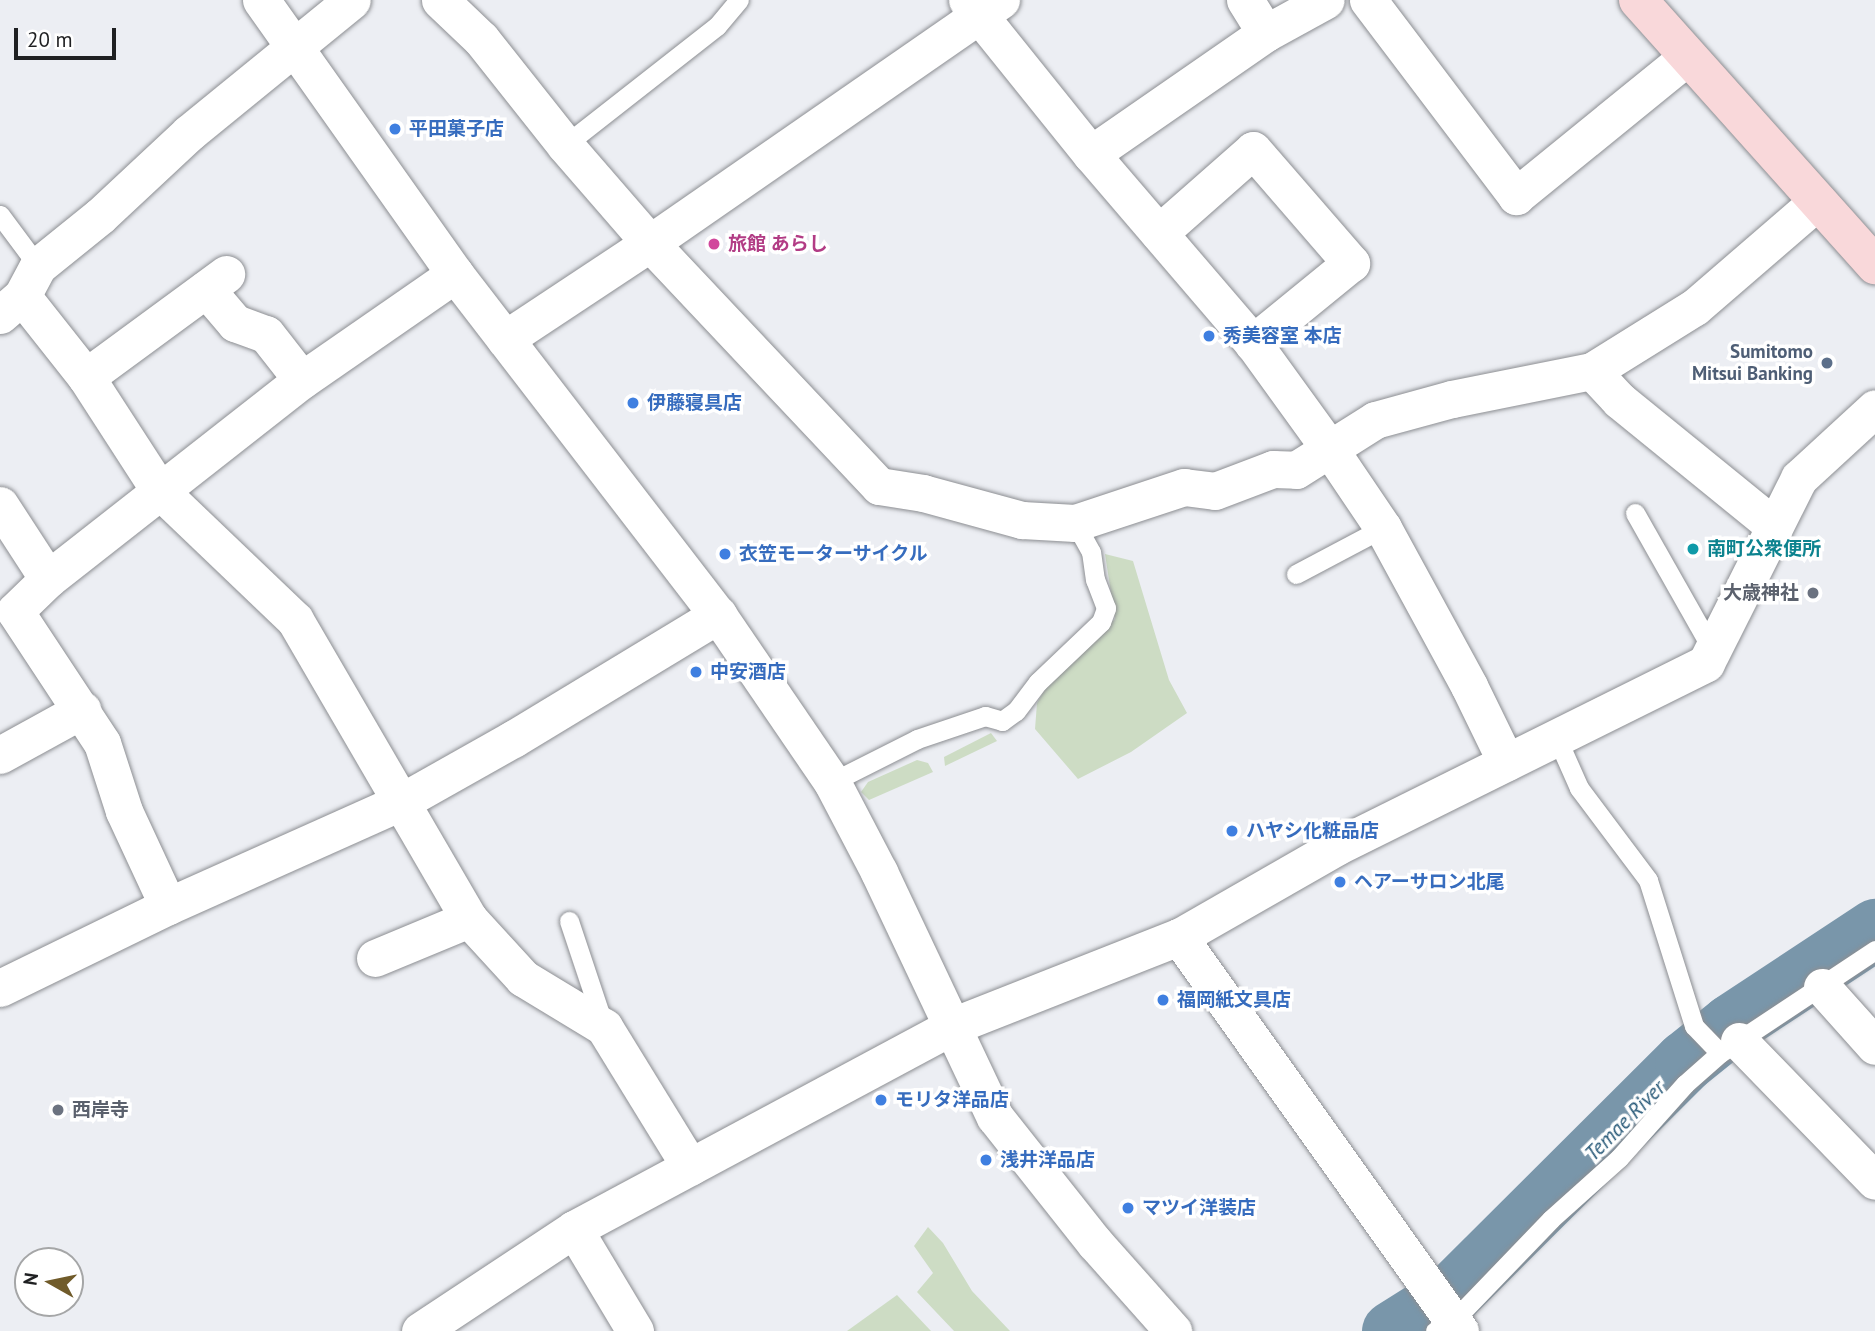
<!DOCTYPE html>
<meta charset="utf-8">
<style>
body{margin:0}
#map{position:relative;width:1875px;height:1331px;overflow:hidden;background:#eceef3;font-family:"PT Sans","Noto Sans JP",sans-serif}
div>[style]{position:absolute}
.green>*{inset:0;background:#cddcc4}
.river>*{height:61px;margin:-30.5px;padding:0 30.5px;transform-origin:30.5px;border-radius:30.5px;background:#7996aa}
.roads{filter:drop-shadow(0 0 2px #8c8e92) drop-shadow(0 0 2px #8c8e92)}
.lane>*{height:19px;margin:-9.5px;padding:0 9.5px;transform-origin:9.5px;border-radius:9.5px;background:#fff}
.street>*{height:37px;margin:-18.5px;padding:0 18.5px;transform-origin:18.5px;border-radius:18.5px;background:#fff}
.secondary>*{height:38px;margin:-19px;padding:0 19px;transform-origin:19px;border-radius:19px;background:#f9d8da}
.dots>*{width:19px;height:19px;translate:-50% -50%;box-sizing:border-box;border:4px solid #fff;border-radius:50%}
span{translate:-50% -50%;white-space:nowrap;text-align:center;line-height:1.15;-webkit-text-stroke:7px #fff;paint-order:stroke}
.shop-label{font-size:19px;color:#366cbe;font-weight:700}
.left{translate:0 -50%;text-align:left}
.hotel-label{font-size:19px;color:#b23c85;font-weight:700}
.service-label{font-size:19px;color:#4e5e75;font-weight:700}
.right{translate:-100% -50%;text-align:right}
.culture-label{font-size:19px;color:#0d838f;font-weight:700}
.worship-label{font-size:19px;color:#5b616d;font-weight:700}
.water-label{font-size:21px;color:#265877;font-style:italic}
.north{position:absolute;left:14px;top:1247px;width:70px;height:70px;box-sizing:border-box;background:#fff;border:2px solid #a5a6a7;border-radius:50%;rotate:279deg;font-size:19px;font-weight:700;line-height:28px;text-align:center;color:#1f2022}
.north::after{content:'';display:block;margin:auto;width:24px;height:32px;background:#705b2a;clip-path:polygon(50% 0,100% 100%,50% 72%,0 100%)}
.scale{position:absolute;left:14px;top:28px;width:102px;height:32px;box-sizing:border-box;border:4px solid #1f2022;border-top:0;padding-left:9px;font-size:21px;line-height:24px;white-space:nowrap;color:#1f2022;-webkit-text-stroke:5px #fff;paint-order:stroke}
</style>
<div id="map">
<div class="green">
<div style="clip-path:polygon(1105px 554px,1133px 561px,1169px 680px,1187px 713px,1131px 752px,1078px 779px,1035px 729px,1037px 703px,1052px 677px,1115px 619px)"></div>
<div style="clip-path:polygon(991px 733px,997px 741px,945px 766px,944px 757px)"></div>
<div style="clip-path:polygon(917px 760px,928px 763px,933px 772px,869px 800px,861px 792px,868px 782px)"></div>
<div style="clip-path:polygon(928px 1227px,943px 1243px,972px 1291px,1010px 1331px,954px 1331px,917px 1292px,933px 1273px,914px 1246px)"></div>
<div style="clip-path:polygon(897px 1295px,931px 1331px,847px 1331px)"></div>
</div>
<div class="river">
<div style="left:1392px;top:1331px;width:70px;rotate:-32.1deg"></div>
<div style="left:1451px;top:1294px;width:330px;rotate:-44.9deg"></div>
<div style="left:1685px;top:1061px;width:59px;rotate:-38.8deg"></div>
<div style="left:1731px;top:1024px;width:173px;rotate:-33.4deg"></div>
</div>
<div class="roads">
<div class="lane">
<div style="left:565px;top:145px;width:193px;rotate:-38.1deg"></div>
<div style="left:717px;top:26px;width:34px;rotate:-50deg"></div>
<div style="left:0;top:215px;width:64px;rotate:53.3deg"></div>
<div style="left:1635px;top:513px;width:156px;rotate:60.5deg"></div>
<div style="left:1296px;top:574px;width:98px;rotate:-27.9deg"></div>
<div style="left:1556px;top:736px;width:57px;rotate:66.1deg"></div>
<div style="left:1579px;top:788px;width:115px;rotate:53.1deg"></div>
<div style="left:1648px;top:880px;width:153px;rotate:72.5deg"></div>
<div style="left:1694px;top:1026px;width:37px;rotate:46deg"></div>
<div style="left:832px;top:782px;width:95px;rotate:-26.8deg"></div>
<div style="left:917px;top:739px;width:72px;rotate:-18.7deg"></div>
<div style="left:985px;top:716px;width:18px;rotate:16deg"></div>
<div style="left:1002px;top:721px;width:17px;rotate:-36deg"></div>
<div style="left:1016px;top:711px;width:36px;rotate:-53deg"></div>
<div style="left:1038px;top:682px;width:87px;rotate:-43.6deg"></div>
<div style="left:1101px;top:622px;width:15px;rotate:-70deg"></div>
<div style="left:1106px;top:608px;width:30px;rotate:-111deg"></div>
<div style="left:1095px;top:580px;width:28px;rotate:-98deg"></div>
<div style="left:1091px;top:552px;width:33px;rotate:-119deg"></div>
<div style="left:569px;top:921px;width:111px;rotate:71.6deg"></div>
<div style="left:1435px;top:1331px;width:21px;rotate:-29deg"></div>
<div style="left:1453px;top:1321px;width:141px;rotate:-46.1deg"></div>
<div style="left:1551px;top:1219px;width:91px;rotate:-41.9deg"></div>
<div style="left:1619px;top:1158px;width:99px;rotate:-48.3deg"></div>
<div style="left:1685px;top:1084px;width:47px;rotate:-41.5deg"></div>
<div style="left:1720px;top:1053px;width:186px;rotate:-33.6deg"></div>
</div>
<div class="street">
<div style="left:261px;top:0;width:336px;rotate:54.7deg"></div>
<div style="left:455px;top:274px;width:431px;rotate:52.4deg"></div>
<div style="left:718px;top:615px;width:202px;rotate:55.7deg"></div>
<div style="left:832px;top:782px;width:102px;rotate:62.4deg"></div>
<div style="left:879px;top:872px;width:271px;rotate:64.7deg"></div>
<div style="left:995px;top:1117px;width:161px;rotate:51.6deg"></div>
<div style="left:1095px;top:1243px;width:118px;rotate:48.4deg"></div>
<div style="left:440px;top:0;width:57px;rotate:43.6deg"></div>
<div style="left:481px;top:39px;width:135px;rotate:51.6deg"></div>
<div style="left:565px;top:145px;width:130px;rotate:49.1deg"></div>
<div style="left:650px;top:243px;width:334px;rotate:46.7deg"></div>
<div style="left:879px;top:486px;width:45px;rotate:9deg"></div>
<div style="left:923px;top:493px;width:103px;rotate:15.3deg"></div>
<div style="left:1022px;top:520px;width:53px;rotate:3.2deg"></div>
<div style="left:1075px;top:523px;width:115px;rotate:-18.3deg"></div>
<div style="left:1184px;top:487px;width:31px;rotate:7deg"></div>
<div style="left:1215px;top:491px;width:62px;rotate:-20.8deg"></div>
<div style="left:1273px;top:469px;width:23px;rotate:2deg"></div>
<div style="left:1296px;top:470px;width:93px;rotate:-32.3deg"></div>
<div style="left:1375px;top:420px;width:80px;rotate:-15.3deg"></div>
<div style="left:1452px;top:399px;width:143px;rotate:-11.3deg"></div>
<div style="left:1592px;top:371px;width:121px;rotate:-31.9deg"></div>
<div style="left:1695px;top:307px;width:162px;rotate:-40.8deg"></div>
<div style="left:967px;top:0;width:198px;rotate:51.2deg"></div>
<div style="left:1091px;top:154px;width:249px;rotate:49.4deg"></div>
<div style="left:1253px;top:343px;width:130px;rotate:54.1deg"></div>
<div style="left:1329px;top:448px;width:97px;rotate:56deg"></div>
<div style="left:1383px;top:528px;width:180px;rotate:61.4deg"></div>
<div style="left:1469px;top:686px;width:85px;rotate:64deg"></div>
<div style="left:1245px;top:0;width:39px;rotate:58deg"></div>
<div style="left:1368px;top:0;width:246px;rotate:52.9deg"></div>
<div style="left:1516px;top:196px;width:220px;rotate:-39.1deg"></div>
<div style="left:1091px;top:154px;width:213px;rotate:-34.7deg"></div>
<div style="left:1266px;top:33px;width:68px;rotate:-28.8deg"></div>
<div style="left:1159px;top:233px;width:125px;rotate:-41.4deg"></div>
<div style="left:1253px;top:150px;width:150px;rotate:49.1deg"></div>
<div style="left:1351px;top:263px;width:127px;rotate:140.8deg"></div>
<div style="left:206px;top:289px;width:45px;rotate:49.5deg"></div>
<div style="left:235px;top:323px;width:33px;rotate:20deg"></div>
<div style="left:266px;top:334px;width:58px;rotate:52deg"></div>
<div style="left:22px;top:296px;width:103px;rotate:51.7deg"></div>
<div style="left:86px;top:377px;width:135px;rotate:57.1deg"></div>
<div style="left:159px;top:490px;width:188px;rotate:43.7deg"></div>
<div style="left:295px;top:620px;width:346px;rotate:59.8deg"></div>
<div style="left:469px;top:919px;width:80px;rotate:47.5deg"></div>
<div style="left:523px;top:978px;width:95px;rotate:31.2deg"></div>
<div style="left:604px;top:1027px;width:164px;rotate:58.4deg"></div>
<div style="left:0;top:315px;width:29px;rotate:-41deg"></div>
<div style="left:22px;top:296px;width:34px;rotate:-62deg"></div>
<div style="left:38px;top:266px;width:80px;rotate:-38.9deg"></div>
<div style="left:100px;top:216px;width:122px;rotate:-43deg"></div>
<div style="left:189px;top:133px;width:210px;rotate:-39.2deg"></div>
<div style="left:505px;top:339px;width:174px;rotate:-33.5deg"></div>
<div style="left:650px;top:243px;width:427px;rotate:-34.7deg"></div>
<div style="left:1592px;top:371px;width:40px;rotate:47deg"></div>
<div style="left:1619px;top:400px;width:200px;rotate:39.1deg"></div>
<div style="left:86px;top:377px;width:174px;rotate:-36.3deg"></div>
<div style="left:0;top:505px;width:88px;rotate:57deg"></div>
<div style="left:0;top:755px;width:94px;rotate:-28.8deg"></div>
<div style="left:168px;top:906px;width:105px;rotate:-114.9deg"></div>
<div style="left:124px;top:811px;width:71px;rotate:-107.9deg"></div>
<div style="left:102px;top:743px;width:158px;rotate:-123.4deg"></div>
<div style="left:15px;top:611px;width:46px;rotate:-44.1deg"></div>
<div style="left:48px;top:579px;width:323px;rotate:-38.1deg"></div>
<div style="left:302px;top:380px;width:186px;rotate:-34.7deg"></div>
<div style="left:1179px;top:937px;width:484px;rotate:54.5deg"></div>
<div style="left:375px;top:958px;width:102px;rotate:-22.5deg"></div>
<div style="left:1822px;top:987px;width:79px;rotate:48.1deg"></div>
<div style="left:0;top:988px;width:187px;rotate:-26deg"></div>
<div style="left:168px;top:906px;width:255px;rotate:-24.1deg"></div>
<div style="left:401px;top:802px;width:129px;rotate:-29.4deg"></div>
<div style="left:513px;top:739px;width:240px;rotate:-31.2deg"></div>
<div style="left:1739px;top:1041px;width:195px;rotate:45.8deg"></div>
<div style="left:574px;top:1229px;width:119px;rotate:59.1deg"></div>
<div style="left:420px;top:1331px;width:185px;rotate:-33.5deg"></div>
<div style="left:574px;top:1229px;width:427px;rotate:-28.2deg"></div>
<div style="left:950px;top:1027px;width:246px;rotate:-21.5deg"></div>
<div style="left:1179px;top:937px;width:181px;rotate:-29.8deg"></div>
<div style="left:1336px;top:847px;width:413px;rotate:-26.4deg"></div>
<div style="left:1706px;top:663px;width:207px;rotate:-63.3deg"></div>
<div style="left:1799px;top:478px;width:103px;rotate:-42.6deg"></div>
</div>
<div class="secondary">
<div style="left:1638px;top:0;width:356px;rotate:48.2deg"></div>
</div>
</div>
<div class="dots">
<div style="left:395px;top:129px;background:#3f7fe0"></div>
<div style="left:714px;top:244px;background:#d1479c"></div>
<div style="left:1209px;top:336px;background:#3f7fe0"></div>
<div style="left:1827px;top:363px;background:#5c6f8a"></div>
<div style="left:633px;top:403px;background:#3f7fe0"></div>
<div style="left:1693px;top:549px;background:#0f9aa8"></div>
<div style="left:725px;top:554px;background:#3f7fe0"></div>
<div style="left:1813px;top:593px;background:#6b7280"></div>
<div style="left:696px;top:672px;background:#3f7fe0"></div>
<div style="left:1232px;top:831px;background:#3f7fe0"></div>
<div style="left:1340px;top:882px;background:#3f7fe0"></div>
<div style="left:1163px;top:1000px;background:#3f7fe0"></div>
<div style="left:881px;top:1100px;background:#3f7fe0"></div>
<div style="left:58px;top:1110px;background:#6b7280"></div>
<div style="left:986px;top:1160px;background:#3f7fe0"></div>
<div style="left:1128px;top:1208px;background:#3f7fe0"></div>
</div>
<div class="shop-label">
<span class="left" style="left:409px;top:129px">平田菓子店</span>
<span class="left" style="left:1223px;top:336px">秀美容室 本店</span>
<span class="left" style="left:647px;top:403px">伊藤寝具店</span>
<span class="left" style="left:739px;top:554px">衣笠モーターサイクル</span>
<span class="left" style="left:710px;top:672px">中安酒店</span>
<span class="left" style="left:1246px;top:831px">ハヤシ化粧品店</span>
<span class="left" style="left:1354px;top:882px">ヘアーサロン北尾</span>
<span class="left" style="left:1177px;top:1000px">福岡紙文具店</span>
<span class="left" style="left:895px;top:1100px">モリタ洋品店</span>
<span class="left" style="left:1000px;top:1160px">浅井洋品店</span>
<span class="left" style="left:1142px;top:1208px">マツイ洋装店</span>
</div>
<div class="hotel-label">
<span class="left" style="left:728px;top:244px">旅館 あらし</span>
</div>
<div class="service-label">
<span class="right" style="left:1813px;top:363px">Sumitomo<br>Mitsui Banking</span>
</div>
<div class="culture-label">
<span class="left" style="left:1707px;top:549px">南町公衆便所</span>
</div>
<div class="worship-label">
<span class="right" style="left:1799px;top:593px">大歳神社</span>
<span class="left" style="left:72px;top:1110px">西岸寺</span>
</div>
<div class="water-label">
<span style="left:1625px;top:1121px;rotate:-45deg">Temae River</span>
</div>
<div class="north">N</div>
<div class="scale">20 m</div>
</div>
